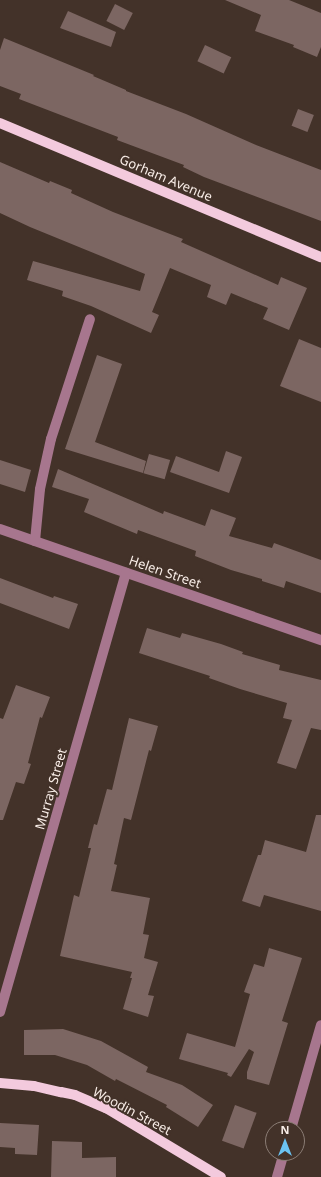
<!DOCTYPE html>
<style>
body{margin:0}
#map{position:relative;width:321px;height:1177px;overflow:hidden;background:#433229;font-family:"Noto Sans",sans-serif}
div>[style]{position:absolute}
.building>*{inset:0;background:#7c6662;transform-origin:0 0}
.minor>*{height:10px;margin:-5px;padding:0 5px;transform-origin:5px;border-radius:5px;background:#a7768e}
.major>*{height:10px;margin:-5px;padding:0 5px;transform-origin:5px;border-radius:5px;background:#f3cadd}
span{translate:-50% -50%;white-space:nowrap;text-align:center;line-height:1.15;-webkit-text-stroke:4px #433229;paint-order:stroke}
.street-label{font-size:13px;color:#f8ede7}
.north{position:absolute;left:265px;top:1121px;width:40px;height:40px;box-sizing:border-box;background:#433229;border:1px solid #8b7d75;border-radius:50%;rotate:0deg;font-size:11px;font-weight:700;line-height:16px;text-align:center;color:#f8ede7}
.north::after{content:'';display:block;margin:auto;width:14px;height:18px;background:#6bc3f2;clip-path:polygon(50% 0,100% 100%,50% 72%,0 100%)}
</style>
<div id="map">
<div class="building">
<div style="clip-path:polygon(225px 0,289px 0,321px 13px,321px 47px,317px 57px,293px 47px,294px 45px,255px 31px,261px 15px)"></div>
<div style="left:115px;top:4px;width:20px;height:19px;rotate:27deg"></div>
<div style="clip-path:polygon(68px 11px,116px 32px,111px 47px,60px 28px)"></div>
<div style="clip-path:polygon(4px 38px,94px 75px,93px 76px,126px 90px,126px 91px,186px 114px,256px 145px,321px 170px,321px 221px,204px 177px,183px 167px,184px 165px,117px 140px,118px 137px,19px 99px,21px 94px,0 86px,0 50px)"></div>
<div style="left:205px;top:45px;width:29px;height:18px;rotate:25deg"></div>
<div style="left:298px;top:109px;width:17px;height:18px;rotate:21deg"></div>
<div style="clip-path:polygon(0 162px,49px 183px,50px 181px,72px 190px,71px 193px,113px 212px,183px 239px,181px 242px,278px 285px,281px 277px,307px 288px,289px 330px,263px 319px,268px 308px,231px 293px,226px 305px,207px 297px,211px 285px,170px 268px,152px 312px,159px 315px,151px 333px,91px 306px,62px 296px,63px 291px,27px 280px,33px 261px,140px 291px,145px 274px,30px 227px,0 213px)"></div>
<div style="clip-path:polygon(299px 339px,321px 348px,321px 402px,280px 386px)"></div>
<div style="clip-path:polygon(97px 355px,122px 364px,95px 442px,146px 461px,143px 473px,65px 449px)"></div>
<div style="clip-path:polygon(226px 451px,242px 457px,229px 493px,170px 472px,176px 456px,219px 472px)"></div>
<div style="left:149px;top:454px;width:22px;height:20px;rotate:16deg"></div>
<div style="clip-path:polygon(0 460px,31px 470px,25px 492px,0 484px)"></div>
<div style="clip-path:polygon(58px 469px,163px 514px,164px 511px,205px 526px,211px 509px,236px 518px,229px 536px,272px 548px,274px 543px,321px 560px,321px 593px,286px 581px,284px 588px,262px 581px,262px 579px,231px 570px,195px 556px,196px 551px,138px 530px,137px 534px,84px 512px,89px 499px,52px 487px)"></div>
<div style="clip-path:polygon(0 578px,53px 598px,54px 596px,78px 604px,69px 629px,0 603px)"></div>
<div style="clip-path:polygon(147px 628px,180px 638px,182px 633px,221px 644px,243px 652px,242px 654px,280px 665px,279px 670px,321px 680px,321px 730px,311px 728px,296px 769px,277px 763px,292px 720px,283px 718px,287px 703px,240px 689px,209px 678px,210px 676px,139px 653px)"></div>
<div style="clip-path:polygon(16px 685px,50px 697px,42px 718px,40px 717px,28px 763px,31px 764px,24px 784px,16px 782px,3px 820px,0 820px,0 718px,3px 719px)"></div>
<div style="clip-path:polygon(129px 718px,158px 726px,151px 751px,149px 750px,131px 820px,124px 818px,114px 864px,117px 865px,111px 891px,150px 898px,143px 934px,149px 935px,144px 958px,158px 962px,148px 995px,154px 996px,148px 1017px,123px 1009px,132px 978px,130px 978px,132px 972px,60px 956px,74px 895px,79px 897px,91px 848px,88px 848px,94px 824px,97px 825px,107px 789px,112px 790px)"></div>
<div style="clip-path:polygon(316px 815px,321px 815px,321px 911px,264px 895px,260px 907px,242px 901px,258px 855px,261px 855px,265px 840px,306px 852px)"></div>
<div style="clip-path:polygon(269px 948px,302px 958px,282px 1021px,288px 1023px,269px 1085px,247px 1079px,247px 1072px,254px 1052px,249px 1049px,231px 1077px,227px 1075px,228px 1073px,179px 1059px,187px 1033px,235px 1047px,250px 994px,244px 992px,254px 964px,264px 967px)"></div>
<div style="clip-path:polygon(63px 1029px,101px 1041px,148px 1067px,146px 1072px,182px 1085px,213px 1105px,198px 1127px,166px 1107px,167px 1105px,116px 1079px,115px 1081px,87px 1065px,55px 1055px,24px 1055px,24px 1030px)"></div>
<div style="left:235px;top:1105px;width:23px;height:38px;rotate:20deg"></div>
<div style="clip-path:polygon(0 1123px,39px 1125px,37px 1155px,15px 1154px,15px 1148px,0 1147px)"></div>
<div style="clip-path:polygon(52px 1141px,82px 1142px,82px 1158px,116px 1157px,116px 1177px,51px 1177px)"></div>
</div>
<div class="minor">
<div style="left:0;top:529px;width:340px;rotate:19.1deg"></div>
<div style="left:35px;top:541px;width:52px;rotate:-84.5deg"></div>
<div style="left:40px;top:489px;width:51px;rotate:-77.6deg"></div>
<div style="left:51px;top:439px;width:126px;rotate:-72deg"></div>
<div style="left:0;top:1012px;width:457px;rotate:-74deg"></div>
<div style="left:291px;top:1129px;width:108px;rotate:-73.9deg"></div>
<div style="left:277px;top:1177px;width:25px;rotate:-74deg"></div>
</div>
<div class="major">
<div style="left:0;top:123px;width:348px;rotate:22.7deg"></div>
<div style="left:0;top:1083px;width:34px;rotate:5deg"></div>
<div style="left:34px;top:1086px;width:28px;rotate:13deg"></div>
<div style="left:61px;top:1092px;width:14px;rotate:12deg"></div>
<div style="left:75px;top:1095px;width:34px;rotate:23deg"></div>
<div style="left:106px;top:1108px;width:134px;rotate:31deg"></div>
</div>
<div class="street-label">
<span style="left:166px;top:178px;rotate:23deg">Gorham Avenue</span>
<span style="left:165px;top:572px;rotate:19deg">Helen Street</span>
<span style="left:51px;top:789px;rotate:-74deg">Murray Street</span>
<span style="left:132px;top:1111px;rotate:28deg">Woodin Street</span>
</div>
<div class="north">N</div>
</div>
